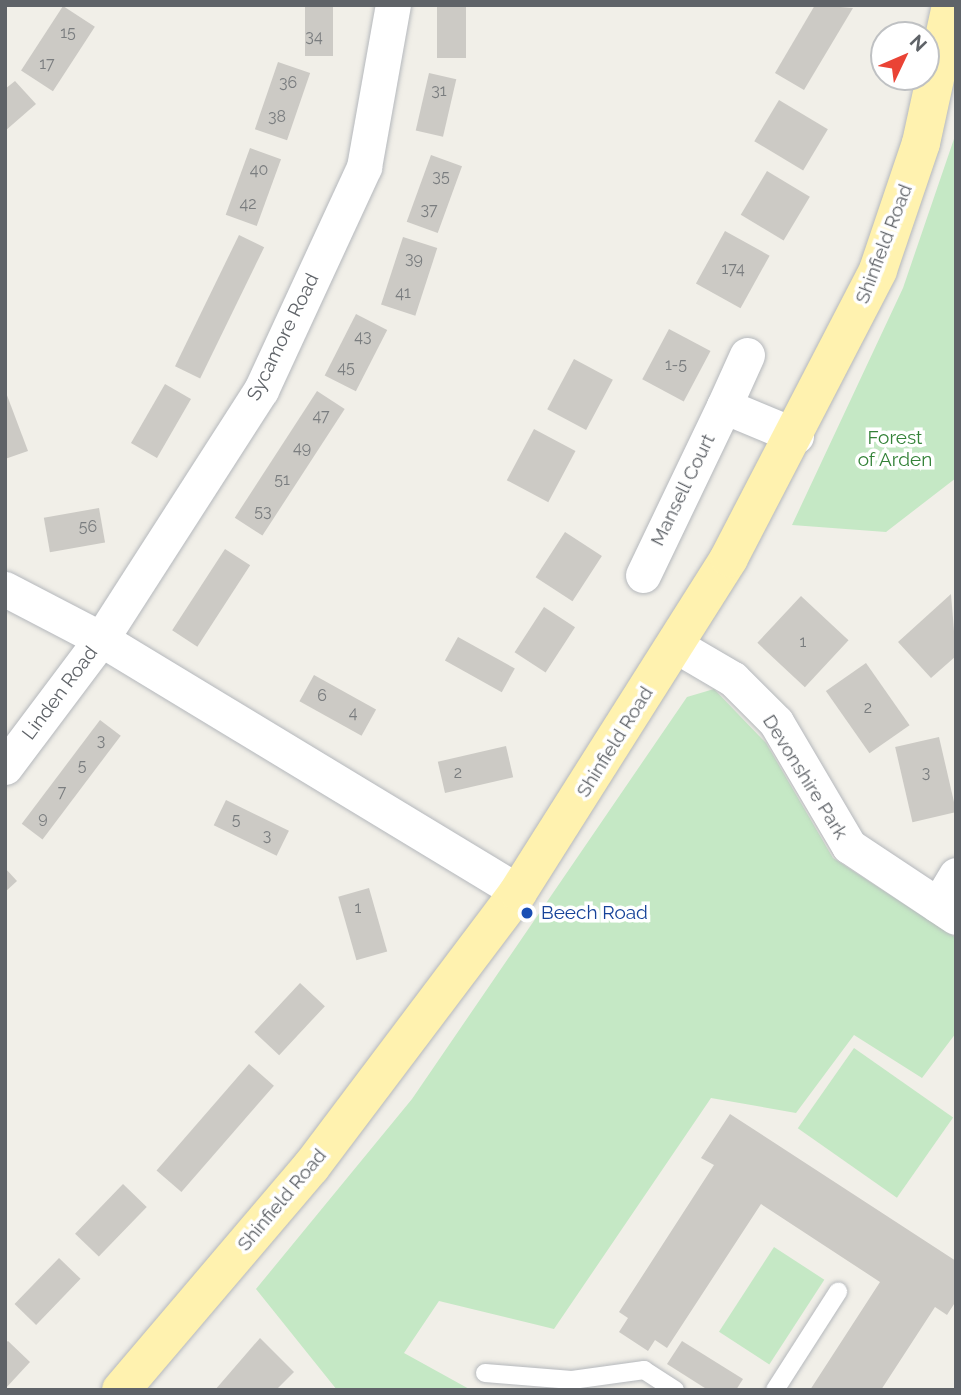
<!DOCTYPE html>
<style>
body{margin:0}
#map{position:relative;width:961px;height:1395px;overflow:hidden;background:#f1efe8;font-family:Raleway,sans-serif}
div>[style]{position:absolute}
.green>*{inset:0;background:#c5e8c5;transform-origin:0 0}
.building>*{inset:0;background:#cccac5;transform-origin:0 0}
.roads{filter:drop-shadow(0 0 2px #b5b8bc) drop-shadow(0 0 2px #b5b8bc)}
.service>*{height:18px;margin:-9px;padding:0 9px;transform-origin:9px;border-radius:9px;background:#fff}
.minor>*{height:35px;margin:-17.5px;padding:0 17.5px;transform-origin:17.5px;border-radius:17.5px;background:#fff}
.primary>*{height:38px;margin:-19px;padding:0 19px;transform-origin:19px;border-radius:19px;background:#fff2af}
.dots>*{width:19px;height:19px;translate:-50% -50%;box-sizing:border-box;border:4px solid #fff;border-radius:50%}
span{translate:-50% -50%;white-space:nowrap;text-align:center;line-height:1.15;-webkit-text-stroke:7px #fff;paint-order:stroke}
.number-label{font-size:16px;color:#7a7d7f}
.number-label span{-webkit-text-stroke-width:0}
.street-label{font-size:19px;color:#5f6368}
.park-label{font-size:19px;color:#348238}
.transit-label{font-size:19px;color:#164399}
.left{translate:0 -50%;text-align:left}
.frame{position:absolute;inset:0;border:7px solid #5f6368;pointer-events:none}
.north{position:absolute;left:870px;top:21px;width:70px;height:70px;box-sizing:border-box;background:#fff;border:2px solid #bfc1c3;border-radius:50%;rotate:46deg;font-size:19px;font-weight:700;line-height:28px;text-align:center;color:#5f6368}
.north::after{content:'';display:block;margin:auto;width:24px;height:32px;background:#ea4335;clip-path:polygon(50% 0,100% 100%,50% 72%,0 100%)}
</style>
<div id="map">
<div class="green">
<div style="clip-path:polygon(956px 133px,956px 478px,886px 532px,792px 525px,903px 288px)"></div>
<div style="clip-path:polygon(714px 689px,766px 743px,833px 858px,956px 938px,956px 1033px,922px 1078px,854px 1035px,796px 1113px,711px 1098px,554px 1329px,439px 1301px,404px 1353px,471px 1390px,337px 1390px,256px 1289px,412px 1099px,687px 697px)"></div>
<div style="left:854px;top:1048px;width:121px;height:98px;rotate:35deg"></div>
<div style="left:774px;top:1247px;width:60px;height:101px;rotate:33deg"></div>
</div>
<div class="building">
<div style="left:305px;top:5px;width:28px;height:51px"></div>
<div style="left:437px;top:5px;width:29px;height:53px"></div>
<div style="clip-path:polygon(815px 5px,853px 8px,804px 90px,775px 73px)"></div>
<div style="left:63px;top:6px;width:38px;height:77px;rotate:33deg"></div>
<div style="left:278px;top:62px;width:34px;height:71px;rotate:19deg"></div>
<div style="left:429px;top:73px;width:28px;height:59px;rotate:13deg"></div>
<div style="clip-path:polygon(15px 81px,36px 104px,5px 131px,5px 89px)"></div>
<div style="left:779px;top:100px;width:57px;height:48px;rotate:31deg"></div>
<div style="left:250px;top:148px;width:33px;height:71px;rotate:20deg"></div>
<div style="left:431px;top:155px;width:33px;height:71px;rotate:20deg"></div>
<div style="left:767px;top:171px;width:50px;height:51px;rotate:31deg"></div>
<div style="left:725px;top:231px;width:51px;height:60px;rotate:29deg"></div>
<div style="left:239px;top:235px;width:28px;height:146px;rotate:26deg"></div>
<div style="left:403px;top:237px;width:36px;height:71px;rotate:18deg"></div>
<div style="left:356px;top:314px;width:35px;height:69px;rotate:27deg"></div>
<div style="left:669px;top:329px;width:47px;height:57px;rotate:28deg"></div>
<div style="left:574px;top:359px;width:44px;height:57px;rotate:28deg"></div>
<div style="left:165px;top:384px;width:30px;height:68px;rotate:30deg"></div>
<div style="clip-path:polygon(5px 390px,28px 451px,5px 459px)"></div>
<div style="left:317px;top:391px;width:33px;height:151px;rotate:33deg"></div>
<div style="left:534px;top:429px;width:47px;height:58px;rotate:28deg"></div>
<div style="left:99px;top:508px;width:35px;height:56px;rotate:80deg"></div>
<div style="left:565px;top:532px;width:44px;height:54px;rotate:33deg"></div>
<div style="left:225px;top:549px;width:30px;height:97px;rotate:33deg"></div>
<div style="clip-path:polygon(951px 594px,956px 656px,931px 678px,898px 642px)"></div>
<div style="left:801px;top:596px;width:65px;height:64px;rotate:43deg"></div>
<div style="left:544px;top:607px;width:37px;height:54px;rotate:33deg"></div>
<div style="left:458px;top:637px;width:65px;height:27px;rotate:29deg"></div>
<div style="left:866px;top:663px;width:76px;height:49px;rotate:55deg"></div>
<div style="left:314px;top:675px;width:71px;height:30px;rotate:29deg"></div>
<div style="left:100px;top:720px;width:26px;height:130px;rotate:37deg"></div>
<div style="left:939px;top:737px;width:77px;height:45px;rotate:77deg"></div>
<div style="left:506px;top:746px;width:32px;height:70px;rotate:77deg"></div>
<div style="left:226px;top:800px;width:70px;height:28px;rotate:26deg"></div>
<div style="clip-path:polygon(5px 868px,17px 881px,5px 892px)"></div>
<div style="left:369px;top:888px;width:66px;height:32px;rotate:74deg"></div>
<div style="left:300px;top:983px;width:34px;height:67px;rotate:43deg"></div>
<div style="left:249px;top:1064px;width:33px;height:141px;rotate:41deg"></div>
<div style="clip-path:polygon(730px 1114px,956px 1261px,956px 1301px,947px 1315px,935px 1307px,881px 1390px,810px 1390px,880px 1282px,761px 1204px,667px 1348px,655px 1340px,648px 1351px,619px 1332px,628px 1318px,619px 1312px,714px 1165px,701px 1158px)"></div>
<div style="left:123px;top:1184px;width:33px;height:69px;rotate:44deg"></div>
<div style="left:59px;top:1258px;width:30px;height:64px;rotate:44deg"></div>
<div style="clip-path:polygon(260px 1338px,294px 1372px,276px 1390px,215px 1390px)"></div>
<div style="clip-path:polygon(8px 1341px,30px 1362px,5px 1389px,5px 1343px)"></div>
<div style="clip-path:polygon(682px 1341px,743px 1379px,736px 1390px,708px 1390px,667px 1364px)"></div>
</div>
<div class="roads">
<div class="service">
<div style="left:485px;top:1373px;width:87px;rotate:4.6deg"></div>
<div style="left:572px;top:1380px;width:73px;rotate:-7.9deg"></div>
<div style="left:644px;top:1370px;width:37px;rotate:33deg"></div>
<div style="left:775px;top:1390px;width:117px;rotate:-57.3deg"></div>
</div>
<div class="minor">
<div style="left:747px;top:355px;width:56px;rotate:114.3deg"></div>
<div style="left:724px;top:406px;width:78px;rotate:22.6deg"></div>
<div style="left:643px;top:575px;width:187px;rotate:-64.4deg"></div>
<div style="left:5px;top:589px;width:108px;rotate:27.5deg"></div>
<div style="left:101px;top:639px;width:488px;rotate:31.2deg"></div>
<div style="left:675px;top:645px;width:67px;rotate:30.4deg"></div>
<div style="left:733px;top:679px;width:61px;rotate:45deg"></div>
<div style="left:776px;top:722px;width:144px;rotate:59.5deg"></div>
<div style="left:849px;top:846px;width:128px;rotate:33.6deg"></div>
<div style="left:5px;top:767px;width:160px;rotate:-53.1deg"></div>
<div style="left:101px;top:639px;width:296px;rotate:-57.3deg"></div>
<div style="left:261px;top:390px;width:246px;rotate:-65.2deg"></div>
<div style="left:364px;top:167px;width:165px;rotate:-79.9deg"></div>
<div style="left:938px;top:905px;width:35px;rotate:-59deg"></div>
</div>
<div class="primary">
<div style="left:121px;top:1390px;width:293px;rotate:-49.6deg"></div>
<div style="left:311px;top:1167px;width:344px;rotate:-53deg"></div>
<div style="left:518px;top:892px;width:395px;rotate:-57.7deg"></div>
<div style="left:729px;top:558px;width:324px;rotate:-62.6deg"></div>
<div style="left:878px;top:270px;width:134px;rotate:-71.3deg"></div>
<div style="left:921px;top:143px;width:141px;rotate:-77.7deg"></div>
</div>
</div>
<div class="dots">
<div style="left:527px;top:913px;background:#1a4fb4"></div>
</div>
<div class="number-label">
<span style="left:68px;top:33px">15</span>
<span style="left:314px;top:37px">34</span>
<span style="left:47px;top:64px">17</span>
<span style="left:288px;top:83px">36</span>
<span style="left:439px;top:91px">31</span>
<span style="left:277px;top:117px">38</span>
<span style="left:259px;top:170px">40</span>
<span style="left:441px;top:177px">35</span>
<span style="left:248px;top:204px">42</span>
<span style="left:429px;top:210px">37</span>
<span style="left:414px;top:259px">39</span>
<span style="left:733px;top:269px">174</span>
<span style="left:403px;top:293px">41</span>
<span style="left:363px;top:337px">43</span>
<span style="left:676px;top:365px">1-5</span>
<span style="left:346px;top:368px">45</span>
<span style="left:321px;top:416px">47</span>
<span style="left:302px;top:448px">49</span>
<span style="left:282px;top:480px">51</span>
<span style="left:263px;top:512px">53</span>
<span style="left:88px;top:527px">56</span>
<span style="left:803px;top:642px">1</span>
<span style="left:322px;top:696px">6</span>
<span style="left:868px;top:708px">2</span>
<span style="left:353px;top:713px">4</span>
<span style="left:101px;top:741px">3</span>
<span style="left:82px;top:766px">5</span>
<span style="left:458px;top:773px">2</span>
<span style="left:926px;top:773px">3</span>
<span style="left:62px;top:792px">7</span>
<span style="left:43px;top:818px">9</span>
<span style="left:236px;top:820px">5</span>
<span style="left:267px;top:836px">3</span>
<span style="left:358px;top:908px">1</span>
</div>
<div class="street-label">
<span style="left:884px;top:244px;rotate:-69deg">Shinfield Road</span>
<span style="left:283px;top:337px;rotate:-64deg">Sycamore Road</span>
<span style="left:683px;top:490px;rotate:-64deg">Mansell Court</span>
<span style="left:60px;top:693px;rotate:-53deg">Linden Road</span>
<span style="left:615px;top:742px;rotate:-58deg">Shinfield Road</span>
<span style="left:805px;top:777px;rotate:58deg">Devonshire Park</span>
<span style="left:282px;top:1200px;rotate:-50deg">Shinfield Road</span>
</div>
<div class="park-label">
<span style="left:895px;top:449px">Forest<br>of Arden</span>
</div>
<div class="transit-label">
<span class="left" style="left:541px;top:913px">Beech Road</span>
</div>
<div class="frame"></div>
<div class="north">N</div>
</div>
